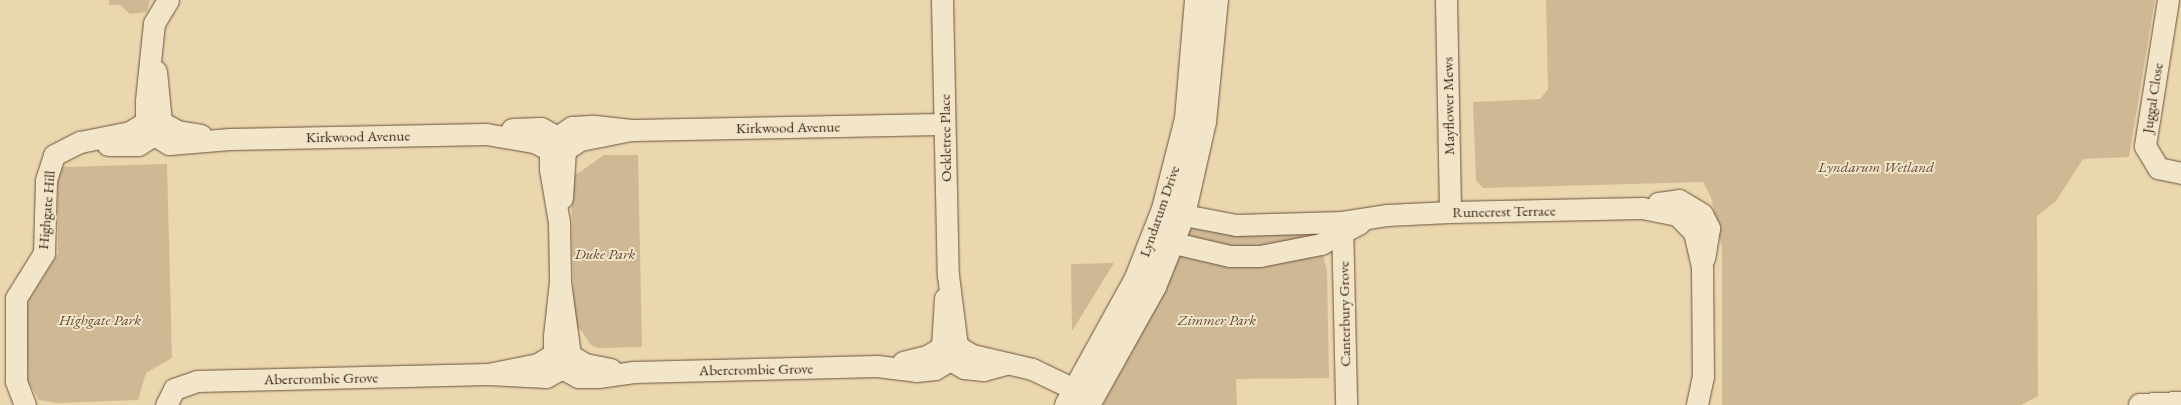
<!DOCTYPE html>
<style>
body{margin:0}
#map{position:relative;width:2181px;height:405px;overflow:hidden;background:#ebd7ae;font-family:"EB Garamond",serif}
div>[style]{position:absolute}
.green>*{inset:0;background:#ceb994}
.roads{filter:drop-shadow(0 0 1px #6a523d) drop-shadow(0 0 1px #6a523d)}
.minor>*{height:21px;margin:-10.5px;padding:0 10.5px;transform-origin:10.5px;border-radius:10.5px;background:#f2e5ca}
.tertiary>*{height:22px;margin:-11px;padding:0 11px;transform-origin:11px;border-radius:11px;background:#f2e5ca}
span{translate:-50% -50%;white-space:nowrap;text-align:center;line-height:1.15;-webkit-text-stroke:4px #f2e5ca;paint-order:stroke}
.street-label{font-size:15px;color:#3f2517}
.park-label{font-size:15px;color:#634a36;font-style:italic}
</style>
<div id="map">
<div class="green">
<div style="clip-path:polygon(109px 0,150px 0,147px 12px,130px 14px,120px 5px,109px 5px)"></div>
<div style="clip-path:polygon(1546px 0,2155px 0,2129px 157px,2083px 159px,2056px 201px,2037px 216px,2038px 396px,2021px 405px,1722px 405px,1722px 248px,1711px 197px,1703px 182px,1483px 188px,1476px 181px,1473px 102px,1540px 99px,1548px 89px)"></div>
<div style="clip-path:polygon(604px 155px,638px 155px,642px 347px,598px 348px,591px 345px,580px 329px,574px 328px,571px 178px)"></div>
<div style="clip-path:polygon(167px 164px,172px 358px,146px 373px,138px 400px,57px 403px,39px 400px,28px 381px,26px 314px,29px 300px,58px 253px,58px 180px,61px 167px)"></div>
<div style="clip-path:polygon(1188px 220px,1325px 228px,1326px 235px,1248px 252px,1182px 241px)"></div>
<div style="clip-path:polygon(1306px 253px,1323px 255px,1327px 270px,1329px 378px,1236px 379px,1237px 405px,1103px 405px,1177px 255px)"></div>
<div style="clip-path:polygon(1114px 263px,1072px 331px,1071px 264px)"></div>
</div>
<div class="roads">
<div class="minor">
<div style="left:168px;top:0;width:27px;rotate:121deg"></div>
<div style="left:154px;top:23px;width:78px;rotate:95.9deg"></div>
<div style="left:146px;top:101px;width:21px;rotate:90deg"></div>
<div style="left:146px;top:122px;width:15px;rotate:58deg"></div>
<div style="left:154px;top:135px;width:17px;rotate:31deg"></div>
<div style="left:169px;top:144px;width:61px;rotate:-4.7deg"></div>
<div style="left:230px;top:139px;width:256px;rotate:-1.1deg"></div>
<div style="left:486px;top:134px;width:49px;rotate:9.5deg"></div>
<div style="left:534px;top:142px;width:18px;rotate:27deg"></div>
<div style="left:550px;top:150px;width:15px"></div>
<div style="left:565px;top:150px;width:18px;rotate:-34deg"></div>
<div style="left:580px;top:140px;width:52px;rotate:-11.1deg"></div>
<div style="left:942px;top:0;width:275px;rotate:88.8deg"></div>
<div style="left:948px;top:275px;width:72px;rotate:82.8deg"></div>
<div style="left:957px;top:346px;width:16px;rotate:117deg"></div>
<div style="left:1446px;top:0;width:212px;rotate:88.9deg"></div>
<div style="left:2168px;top:0;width:148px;rotate:99deg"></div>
<div style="left:2145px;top:146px;width:26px;rotate:59deg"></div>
<div style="left:2158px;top:168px;width:24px;rotate:12deg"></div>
<div style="left:512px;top:129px;width:29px;rotate:-2deg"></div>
<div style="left:541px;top:128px;width:18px;rotate:29deg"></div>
<div style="left:557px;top:137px;width:18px;rotate:-34deg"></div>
<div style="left:572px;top:127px;width:22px;rotate:-3deg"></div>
<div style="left:594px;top:126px;width:37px;rotate:6deg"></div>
<div style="left:631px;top:130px;width:313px;rotate:-1.1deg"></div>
<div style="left:557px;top:137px;width:15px;rotate:118deg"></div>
<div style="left:550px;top:150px;width:19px;rotate:90deg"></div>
<div style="left:550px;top:169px;width:54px;rotate:80.4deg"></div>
<div style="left:559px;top:222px;width:60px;rotate:89deg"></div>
<div style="left:560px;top:282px;width:74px;rotate:82.2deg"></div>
<div style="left:570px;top:355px;width:15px;rotate:122deg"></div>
<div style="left:562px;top:368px;width:16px;rotate:-120deg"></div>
<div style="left:554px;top:354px;width:18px;rotate:-90deg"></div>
<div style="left:554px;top:336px;width:54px;rotate:-83.7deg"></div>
<div style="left:558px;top:137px;width:15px;rotate:62deg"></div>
<div style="left:565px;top:150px;width:48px;rotate:93.6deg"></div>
<div style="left:108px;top:145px;width:30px"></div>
<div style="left:138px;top:145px;width:19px;rotate:-32deg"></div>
<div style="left:154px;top:135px;width:15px;rotate:-62deg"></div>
<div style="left:161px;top:122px;width:51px;rotate:-95.6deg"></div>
<div style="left:1658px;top:203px;width:21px;rotate:-8deg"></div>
<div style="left:1679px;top:200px;width:27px;rotate:31deg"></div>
<div style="left:1702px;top:214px;width:16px;rotate:63deg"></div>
<div style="left:1709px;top:228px;width:30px;rotate:99deg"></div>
<div style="left:1184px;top:215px;width:53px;rotate:10.9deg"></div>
<div style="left:1236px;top:225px;width:106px;rotate:-1.6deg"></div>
<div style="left:1342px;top:222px;width:46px;rotate:-8.8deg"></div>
<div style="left:1387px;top:215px;width:63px;rotate:-2.7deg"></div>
<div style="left:1450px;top:212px;width:192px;rotate:-1.2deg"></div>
<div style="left:1642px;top:208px;width:36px;rotate:11deg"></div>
<div style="left:1677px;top:215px;width:24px;rotate:45deg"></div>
<div style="left:1694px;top:232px;width:36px;rotate:77deg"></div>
<div style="left:1702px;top:267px;width:109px;rotate:89.5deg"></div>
<div style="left:1703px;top:376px;width:30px;rotate:102deg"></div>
<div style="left:1342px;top:222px;width:183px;rotate:88.7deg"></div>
<div style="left:1174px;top:243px;width:57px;rotate:13.1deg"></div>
<div style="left:1230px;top:256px;width:30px"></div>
<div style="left:1260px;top:256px;width:62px;rotate:-11.1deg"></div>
<div style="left:1321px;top:244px;width:44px;rotate:-28.3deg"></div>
<div style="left:945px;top:298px;width:49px;rotate:93.5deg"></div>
<div style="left:942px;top:347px;width:13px;rotate:58deg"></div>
<div style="left:903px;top:362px;width:25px;rotate:-14deg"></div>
<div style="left:927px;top:356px;width:17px;rotate:-31deg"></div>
<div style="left:942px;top:347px;width:15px;rotate:-4deg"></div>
<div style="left:957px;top:346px;width:17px;rotate:31deg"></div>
<div style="left:972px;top:355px;width:62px;rotate:13.1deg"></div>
<div style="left:1032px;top:369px;width:47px;rotate:25.5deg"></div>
<div style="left:488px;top:374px;width:58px;rotate:3deg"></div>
<div style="left:546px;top:377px;width:18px;rotate:-29deg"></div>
<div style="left:562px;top:368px;width:18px;rotate:29deg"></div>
<div style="left:578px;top:377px;width:20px"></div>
<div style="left:598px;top:377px;width:36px;rotate:-8deg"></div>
<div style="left:634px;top:372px;width:243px;rotate:-1.4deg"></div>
<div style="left:877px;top:366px;width:39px;rotate:7deg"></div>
<div style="left:916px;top:371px;width:19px;rotate:-6deg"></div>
<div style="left:935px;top:369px;width:17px;rotate:-31deg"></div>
<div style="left:950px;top:360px;width:16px;rotate:30deg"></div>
<div style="left:964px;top:368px;width:19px;rotate:6deg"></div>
<div style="left:983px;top:370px;width:24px;rotate:-15deg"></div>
<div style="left:25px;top:405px;width:26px;rotate:-111deg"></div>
<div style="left:16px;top:381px;width:83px;rotate:-90deg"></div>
<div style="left:16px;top:298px;width:53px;rotate:-58.1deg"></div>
<div style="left:44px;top:253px;width:73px;rotate:-88.4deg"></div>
<div style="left:46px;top:180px;width:26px;rotate:-72deg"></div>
<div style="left:54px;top:155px;width:29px;rotate:-27deg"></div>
<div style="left:80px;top:142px;width:51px;rotate:-11.3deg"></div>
<div style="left:130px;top:132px;width:19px;rotate:-32deg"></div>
<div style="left:146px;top:122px;width:15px"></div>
<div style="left:161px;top:122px;width:18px;rotate:29deg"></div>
<div style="left:177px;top:131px;width:24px;rotate:9deg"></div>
<div style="left:166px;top:405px;width:18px;rotate:-63deg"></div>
<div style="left:174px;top:389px;width:24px;rotate:-19deg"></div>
<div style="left:197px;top:381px;width:291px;rotate:-1.4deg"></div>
<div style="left:488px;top:374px;width:51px;rotate:-11.3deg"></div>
<div style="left:538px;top:364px;width:19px;rotate:-32deg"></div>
<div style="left:554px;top:354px;width:16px;rotate:4deg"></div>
<div style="left:570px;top:355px;width:17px;rotate:31deg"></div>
<div style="left:585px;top:364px;width:26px;rotate:11deg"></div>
</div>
<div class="tertiary">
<div style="left:1066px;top:405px;width:145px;rotate:-61.1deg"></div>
<div style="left:1136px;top:278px;width:74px;rotate:-68.6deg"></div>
<div style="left:1163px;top:209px;width:93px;rotate:-75.7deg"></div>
<div style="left:1186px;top:119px;width:119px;rotate:-85.2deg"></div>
<div style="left:1089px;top:405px;width:135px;rotate:-60.8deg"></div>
<div style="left:1155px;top:287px;width:78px;rotate:-68.1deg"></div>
<div style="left:1184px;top:215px;width:95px;rotate:-77.3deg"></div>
<div style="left:1205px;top:122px;width:123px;rotate:-84.4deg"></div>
<div style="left:2140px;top:405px;width:41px;rotate:-2.8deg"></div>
</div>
</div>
<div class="street-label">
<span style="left:2152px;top:98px;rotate:-81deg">Juggal Close</span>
<span style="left:1448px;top:106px;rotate:-91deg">Mayflower Mews</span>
<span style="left:788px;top:127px;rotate:-1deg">Kirkwood Avenue</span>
<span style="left:358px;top:136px;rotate:-1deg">Kirkwood Avenue</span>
<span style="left:945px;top:138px;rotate:-91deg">Ockletree Place</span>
<span style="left:46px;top:210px;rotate:-85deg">Highgate Hill</span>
<span style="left:1159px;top:211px;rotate:-71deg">Lyndarum Drive</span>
<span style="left:1504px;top:211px;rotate:-1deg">Runecrest Terrace</span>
<span style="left:1344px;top:314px;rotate:-91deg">Canterbury Grove</span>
<span style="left:756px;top:369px;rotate:-1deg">Abercrombie Grove</span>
<span style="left:321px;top:378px;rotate:-1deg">Abercrombie Grove</span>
</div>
<div class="park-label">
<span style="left:1876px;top:167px">Lyndarum Wetland</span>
<span style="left:605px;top:254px">Duke Park</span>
<span style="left:100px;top:320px">Highgate Park</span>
<span style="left:1217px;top:320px">Zimmer Park</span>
</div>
</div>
